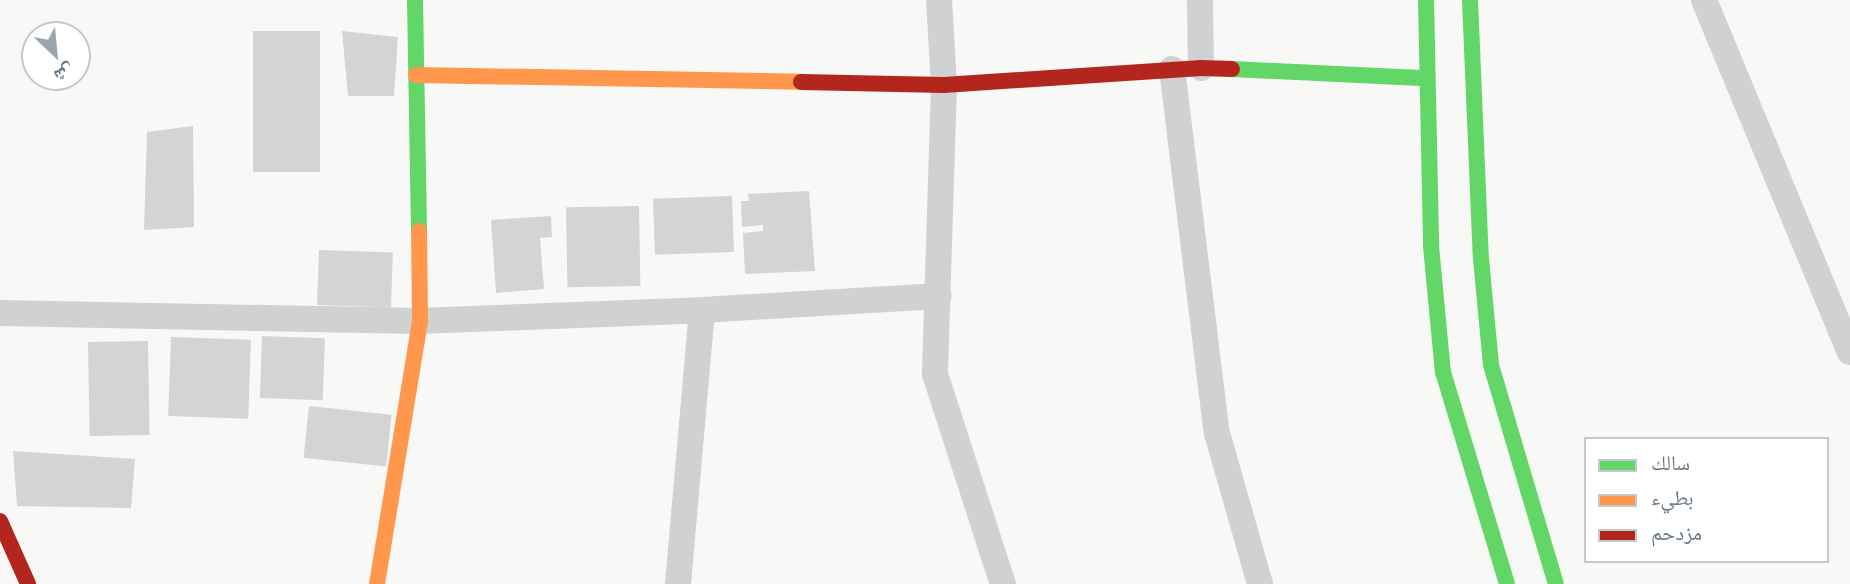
<!DOCTYPE html>
<meta charset="utf-8">
<style>
body{margin:0}
#map{position:relative;width:1850px;height:584px;overflow:hidden;background:#f8f8f7;font-family:"Nunito Sans","Noto Naskh Arabic",sans-serif}
div>[style]{position:absolute}
.building>*{inset:0;background:#d3d4d4;transform-origin:0 0}
.street>*{height:26px;margin:-13px;padding:0 13px;transform-origin:13px;border-radius:13px;background:#cfd1d2}
.fast>*{height:16px;margin:-8px;padding:0 8px;transform-origin:8px;border-radius:8px;background:#63d668}
.slow>*{height:16px;margin:-8px;padding:0 8px;transform-origin:8px;border-radius:8px;background:#ff974d}
.jam>*{height:16px;margin:-8px;padding:0 8px;transform-origin:8px;border-radius:8px;background:#b3261e}
span{translate:-50% -50%;white-space:nowrap;text-align:center;line-height:1.15;-webkit-text-stroke:7px #fff;paint-order:stroke}
.legend{position:absolute;left:1584px;top:437px;width:245px;height:126px;box-sizing:border-box;background:#fff;border:2px solid #c2c9cf;margin:0;padding:9px 12px;list-style:none;font-size:21px;color:#667888}
.legend li{display:flex;align-items:center;gap:14px;height:35px}
.legend b{width:35px;border:2px solid #c2c9cf}
.north{position:absolute;left:21px;top:21px;width:70px;height:70px;box-sizing:border-box;background:#fff;border:2px solid #c2c9cf;border-radius:50%;rotate:154deg;font-size:19px;font-weight:700;line-height:28px;text-align:center;color:#667888}
.north::after{content:'';display:block;margin:auto;width:24px;height:32px;background:#99a5af;clip-path:polygon(50% 0,100% 100%,50% 72%,0 100%)}
</style>
<div id="map">
<div class="building">
<div style="left:253px;top:31px;width:67px;height:141px"></div>
<div style="clip-path:polygon(342px 31px,398px 37px,394px 96px,348px 96px)"></div>
<div style="clip-path:polygon(193px 126px,194px 227px,144px 230px,147px 132px)"></div>
<div style="clip-path:polygon(809px 191px,815px 271px,745px 274px,743px 233px,763px 231px,763px 225px,742px 227px,741px 201px,749px 201px,748px 194px)"></div>
<div style="left:732px;top:196px;width:56px;height:79px;rotate:88deg"></div>
<div style="left:639px;top:206px;width:80px;height:73px;rotate:89deg"></div>
<div style="clip-path:polygon(551px 216px,552px 237px,540px 238px,544px 289px,496px 293px,491px 220px)"></div>
<div style="left:319px;top:250px;width:74px;height:55px;rotate:2deg"></div>
<div style="left:262px;top:336px;width:63px;height:62px;rotate:2deg"></div>
<div style="left:171px;top:337px;width:80px;height:79px;rotate:2deg"></div>
<div style="left:148px;top:341px;width:94px;height:60px;rotate:89deg"></div>
<div style="left:309px;top:406px;width:83px;height:52px;rotate:6deg"></div>
<div style="clip-path:polygon(13px 451px,135px 459px,131px 508px,17px 506px)"></div>
</div>
<div class="street">
<div style="left:939px;top:0;width:85px;rotate:86.6deg"></div>
<div style="left:944px;top:85px;width:289px;rotate:91.8deg"></div>
<div style="left:935px;top:374px;width:221px;rotate:72.1deg"></div>
<div style="left:1200px;top:0;width:68px;rotate:89.2deg"></div>
<div style="left:1704px;top:0;width:381px;rotate:67.5deg"></div>
<div style="left:1172px;top:69px;width:367px;rotate:83deg"></div>
<div style="left:1217px;top:433px;width:157px;rotate:74.1deg"></div>
<div style="left:0;top:313px;width:420px;rotate:1.1deg"></div>
<div style="left:420px;top:321px;width:282px;rotate:-2.2deg"></div>
<div style="left:702px;top:310px;width:237px;rotate:-3.4deg"></div>
<div style="left:678px;top:584px;width:275px;rotate:-85deg"></div>
</div>
<div class="fast">
<div style="left:415px;top:0;width:231px;rotate:89deg"></div>
<div style="left:1426px;top:0;width:246px;rotate:88.8deg"></div>
<div style="left:1431px;top:246px;width:127px;rotate:84.6deg"></div>
<div style="left:1443px;top:372px;width:221px;rotate:73.2deg"></div>
<div style="left:1470px;top:0;width:259px;rotate:87.6deg"></div>
<div style="left:1481px;top:259px;width:106px;rotate:84.6deg"></div>
<div style="left:1491px;top:365px;width:228px;rotate:73.5deg"></div>
<div style="left:1232px;top:69px;width:194px;rotate:2.7deg"></div>
</div>
<div class="slow">
<div style="left:416px;top:75px;width:385px;rotate:1deg"></div>
<div style="left:377px;top:584px;width:266px;rotate:-80.7deg"></div>
<div style="left:420px;top:321px;width:90px;rotate:-90.6deg"></div>
</div>
<div class="jam">
<div style="left:801px;top:82px;width:143px;rotate:1.2deg"></div>
<div style="left:944px;top:85px;width:258px;rotate:-3.8deg"></div>
<div style="left:1201px;top:68px;width:31px;rotate:2deg"></div>
<div style="left:0;top:521px;width:69px;rotate:66deg"></div>
</div>
<ul class="legend">
<li><b style="height:9px;background:#63d668"></b>سالك</li>
<li><b style="height:9px;background:#ff974d"></b>بطيء</li>
<li><b style="height:9px;background:#b3261e"></b>مزدحم</li>
</ul>
<div class="north">ش</div>
</div>
